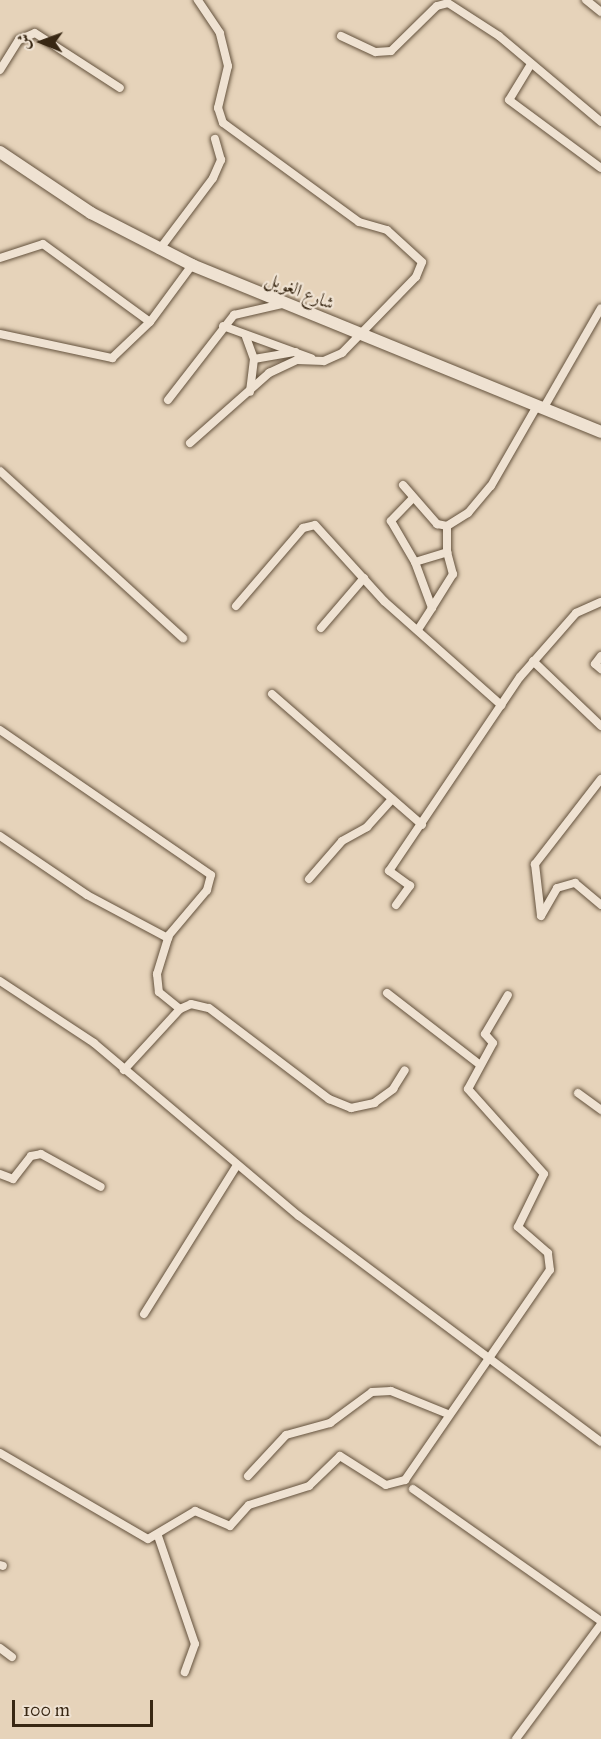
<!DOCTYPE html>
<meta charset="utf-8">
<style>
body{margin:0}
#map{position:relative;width:601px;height:1739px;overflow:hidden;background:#e6d3ba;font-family:"IM FELL Great Primer",Amiri,serif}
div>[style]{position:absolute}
.roads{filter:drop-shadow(0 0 2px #64523d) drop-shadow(0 0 2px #64523d)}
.street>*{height:8px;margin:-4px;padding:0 4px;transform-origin:4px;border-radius:4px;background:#efe2d2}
.secondary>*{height:12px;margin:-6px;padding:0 6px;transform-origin:6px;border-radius:6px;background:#efe2d2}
span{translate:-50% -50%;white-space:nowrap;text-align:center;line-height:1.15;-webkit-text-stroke:4.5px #efe2d2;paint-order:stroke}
.street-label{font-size:18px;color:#382713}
.north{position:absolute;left:12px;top:12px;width:60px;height:60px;-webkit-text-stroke:4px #efe2d2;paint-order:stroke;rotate:271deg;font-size:16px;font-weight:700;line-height:24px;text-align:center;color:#382713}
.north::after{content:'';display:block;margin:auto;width:21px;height:27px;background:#382713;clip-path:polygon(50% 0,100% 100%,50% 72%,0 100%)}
.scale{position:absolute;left:12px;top:1700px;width:141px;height:27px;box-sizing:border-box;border:3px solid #382713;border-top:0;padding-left:8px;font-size:18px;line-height:21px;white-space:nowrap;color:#382713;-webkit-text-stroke:4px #efe2d2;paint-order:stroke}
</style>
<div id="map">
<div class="roads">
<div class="street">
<div style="left:586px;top:0;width:19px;rotate:39deg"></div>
<div style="left:341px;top:36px;width:38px;rotate:25deg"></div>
<div style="left:376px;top:52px;width:15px;rotate:-4deg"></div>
<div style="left:391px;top:51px;width:64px;rotate:-44.4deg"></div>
<div style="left:437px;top:6px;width:11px;rotate:-15deg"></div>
<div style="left:448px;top:3px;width:61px;rotate:32.9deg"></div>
<div style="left:499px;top:36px;width:133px;rotate:40.1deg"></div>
<div style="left:531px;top:64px;width:42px;rotate:121.4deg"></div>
<div style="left:509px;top:100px;width:114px;rotate:36.5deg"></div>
<div style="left:0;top:70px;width:36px;rotate:-58deg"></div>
<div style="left:19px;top:40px;width:17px;rotate:-24deg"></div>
<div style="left:35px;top:33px;width:101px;rotate:32.9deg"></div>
<div style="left:159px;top:250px;width:90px;rotate:-53.1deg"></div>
<div style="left:213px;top:178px;width:20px;rotate:-66deg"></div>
<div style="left:221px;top:160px;width:22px;rotate:-106deg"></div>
<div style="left:0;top:258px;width:45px;rotate:-18deg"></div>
<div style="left:43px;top:244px;width:132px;rotate:36.1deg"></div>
<div style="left:223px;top:326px;width:94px;rotate:20deg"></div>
<div style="left:0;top:334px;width:115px;rotate:12.1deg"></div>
<div style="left:112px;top:358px;width:52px;rotate:-43.5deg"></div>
<div style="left:150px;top:322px;width:71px;rotate:-53.6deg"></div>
<div style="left:246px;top:337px;width:23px;rotate:70deg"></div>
<div style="left:254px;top:359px;width:33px;rotate:97deg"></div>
<div style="left:254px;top:359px;width:42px;rotate:-9.7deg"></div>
<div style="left:168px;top:400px;width:108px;rotate:-52.2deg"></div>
<div style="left:234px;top:315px;width:49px;rotate:-12.9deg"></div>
<div style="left:543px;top:409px;width:116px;rotate:-60.1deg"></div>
<div style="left:190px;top:443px;width:106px;rotate:-41.5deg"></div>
<div style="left:269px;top:373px;width:31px;rotate:-25deg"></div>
<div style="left:297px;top:360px;width:27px;rotate:2deg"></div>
<div style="left:324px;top:361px;width:20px;rotate:-24deg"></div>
<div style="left:342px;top:353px;width:106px;rotate:-45.8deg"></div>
<div style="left:416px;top:277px;width:16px;rotate:-68deg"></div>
<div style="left:422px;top:262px;width:47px;rotate:-137.6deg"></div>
<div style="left:387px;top:230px;width:29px;rotate:-164deg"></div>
<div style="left:359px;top:222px;width:168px;rotate:-143.9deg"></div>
<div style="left:223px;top:123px;width:16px;rotate:-108deg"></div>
<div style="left:218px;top:108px;width:43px;rotate:-76.6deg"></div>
<div style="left:228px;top:66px;width:34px;rotate:-104deg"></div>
<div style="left:220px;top:33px;width:40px;rotate:-124deg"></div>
<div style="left:0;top:471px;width:248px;rotate:42.4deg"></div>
<div style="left:403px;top:485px;width:52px;rotate:48.9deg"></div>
<div style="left:437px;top:524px;width:10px;rotate:11deg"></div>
<div style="left:447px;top:526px;width:25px;rotate:-32deg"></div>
<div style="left:468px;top:513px;width:35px;rotate:-50deg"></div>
<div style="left:491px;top:486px;width:92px;rotate:-60.1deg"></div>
<div style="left:413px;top:498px;width:32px;rotate:134deg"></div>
<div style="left:391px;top:521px;width:48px;rotate:59.7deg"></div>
<div style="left:415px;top:562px;width:49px;rotate:69.7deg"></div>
<div style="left:432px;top:608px;width:24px;rotate:123deg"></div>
<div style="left:447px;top:526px;width:26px;rotate:90deg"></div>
<div style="left:415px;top:562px;width:34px;rotate:-17deg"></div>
<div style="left:447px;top:552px;width:23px;rotate:75deg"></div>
<div style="left:453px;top:574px;width:40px;rotate:122deg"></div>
<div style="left:236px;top:606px;width:103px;rotate:-49.3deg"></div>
<div style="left:303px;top:528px;width:12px;rotate:-14deg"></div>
<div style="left:315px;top:525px;width:103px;rotate:47.8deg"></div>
<div style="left:384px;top:601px;width:157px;rotate:41.6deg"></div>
<div style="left:321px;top:628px;width:66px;rotate:-49.3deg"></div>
<div style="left:601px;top:656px;width:10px;rotate:127deg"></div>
<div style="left:595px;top:664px;width:8px;rotate:40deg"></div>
<div style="left:533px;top:661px;width:94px;rotate:43.7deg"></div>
<div style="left:272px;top:694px;width:199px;rotate:41.1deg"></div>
<div style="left:0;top:730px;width:256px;rotate:34.5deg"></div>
<div style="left:211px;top:875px;width:16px;rotate:105deg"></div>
<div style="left:207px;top:890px;width:59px;rotate:130.2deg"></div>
<div style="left:169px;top:935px;width:41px;rotate:107.1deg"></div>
<div style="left:157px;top:974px;width:18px;rotate:84deg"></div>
<div style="left:159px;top:992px;width:27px;rotate:39deg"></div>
<div style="left:180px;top:1009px;width:83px;rotate:132.6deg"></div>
<div style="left:601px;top:779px;width:108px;rotate:127.8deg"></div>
<div style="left:535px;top:864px;width:52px;rotate:83.4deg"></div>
<div style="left:541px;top:916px;width:32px;rotate:-60deg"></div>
<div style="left:557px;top:888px;width:19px;rotate:-16deg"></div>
<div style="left:575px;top:883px;width:34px;rotate:40deg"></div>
<div style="left:0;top:836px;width:105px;rotate:34.1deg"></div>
<div style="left:87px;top:895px;width:92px;rotate:28deg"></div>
<div style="left:309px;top:879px;width:50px;rotate:-49deg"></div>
<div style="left:342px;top:841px;width:29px;rotate:-29deg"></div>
<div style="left:367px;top:827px;width:36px;rotate:-48deg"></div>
<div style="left:396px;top:905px;width:24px;rotate:-54deg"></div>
<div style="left:410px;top:886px;width:26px;rotate:-144deg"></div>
<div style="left:389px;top:871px;width:234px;rotate:-56deg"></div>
<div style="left:520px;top:677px;width:85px;rotate:-48.8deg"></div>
<div style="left:576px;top:613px;width:27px;rotate:-24deg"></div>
<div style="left:0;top:981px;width:113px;rotate:33.4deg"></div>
<div style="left:94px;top:1043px;width:268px;rotate:40.2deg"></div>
<div style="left:299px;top:1216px;width:377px;rotate:36.8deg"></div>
<div style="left:387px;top:993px;width:116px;rotate:37.7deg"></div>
<div style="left:180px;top:1009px;width:12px;rotate:-24deg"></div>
<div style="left:191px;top:1004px;width:18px;rotate:13deg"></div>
<div style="left:209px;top:1008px;width:151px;rotate:37.2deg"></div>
<div style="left:329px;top:1099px;width:24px;rotate:22deg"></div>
<div style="left:351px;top:1108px;width:24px;rotate:-12deg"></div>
<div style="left:374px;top:1103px;width:24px;rotate:-36deg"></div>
<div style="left:393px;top:1089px;width:22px;rotate:-58deg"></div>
<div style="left:578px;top:1093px;width:29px;rotate:36deg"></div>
<div style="left:0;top:1174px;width:14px;rotate:21deg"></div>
<div style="left:13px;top:1179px;width:29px;rotate:-52deg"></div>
<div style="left:31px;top:1156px;width:10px;rotate:-11deg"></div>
<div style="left:41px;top:1154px;width:68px;rotate:28.8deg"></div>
<div style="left:144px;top:1314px;width:176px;rotate:-58deg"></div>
<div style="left:0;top:1453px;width:171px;rotate:30.2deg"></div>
<div style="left:148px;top:1539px;width:55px;rotate:-30.8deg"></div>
<div style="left:195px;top:1511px;width:38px;rotate:23deg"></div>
<div style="left:230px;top:1526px;width:28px;rotate:-48deg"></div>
<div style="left:249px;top:1505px;width:63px;rotate:-17.6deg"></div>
<div style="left:309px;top:1486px;width:43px;rotate:-44.1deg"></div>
<div style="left:340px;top:1456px;width:54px;rotate:32.2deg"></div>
<div style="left:386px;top:1485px;width:20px;rotate:-15deg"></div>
<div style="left:405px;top:1480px;width:255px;rotate:-55.4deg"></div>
<div style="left:550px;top:1270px;width:17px;rotate:-97deg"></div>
<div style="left:548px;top:1253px;width:40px;rotate:-139deg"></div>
<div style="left:518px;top:1227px;width:59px;rotate:-63.9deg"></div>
<div style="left:544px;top:1174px;width:114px;rotate:-131.8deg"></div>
<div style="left:468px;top:1089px;width:52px;rotate:-61.5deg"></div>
<div style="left:493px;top:1043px;width:12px;rotate:-132deg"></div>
<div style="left:485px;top:1034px;width:45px;rotate:-59.5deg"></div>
<div style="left:248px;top:1476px;width:56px;rotate:-47.2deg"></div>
<div style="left:286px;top:1435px;width:46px;rotate:-15.3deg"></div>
<div style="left:330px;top:1423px;width:52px;rotate:-36.4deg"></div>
<div style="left:372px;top:1392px;width:19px;rotate:-3deg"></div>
<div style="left:391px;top:1391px;width:61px;rotate:22deg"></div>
<div style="left:413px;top:1489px;width:230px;rotate:35.1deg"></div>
<div style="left:158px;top:1536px;width:114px;rotate:71.1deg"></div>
<div style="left:195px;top:1644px;width:30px;rotate:110deg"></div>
<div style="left:0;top:1565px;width:3px;rotate:18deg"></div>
<div style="left:0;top:1648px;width:15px;rotate:37deg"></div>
<div style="left:516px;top:1739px;width:143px;rotate:-53.5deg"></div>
</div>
<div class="secondary">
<div style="left:0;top:152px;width:110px;rotate:33.8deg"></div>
<div style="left:91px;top:213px;width:114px;rotate:27.2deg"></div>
<div style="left:192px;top:265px;width:442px;rotate:22.2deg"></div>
</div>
</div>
<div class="street-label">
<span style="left:300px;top:291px;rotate:22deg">شارع الغويل</span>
</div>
<div class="north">ش</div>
<div class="scale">100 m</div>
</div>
